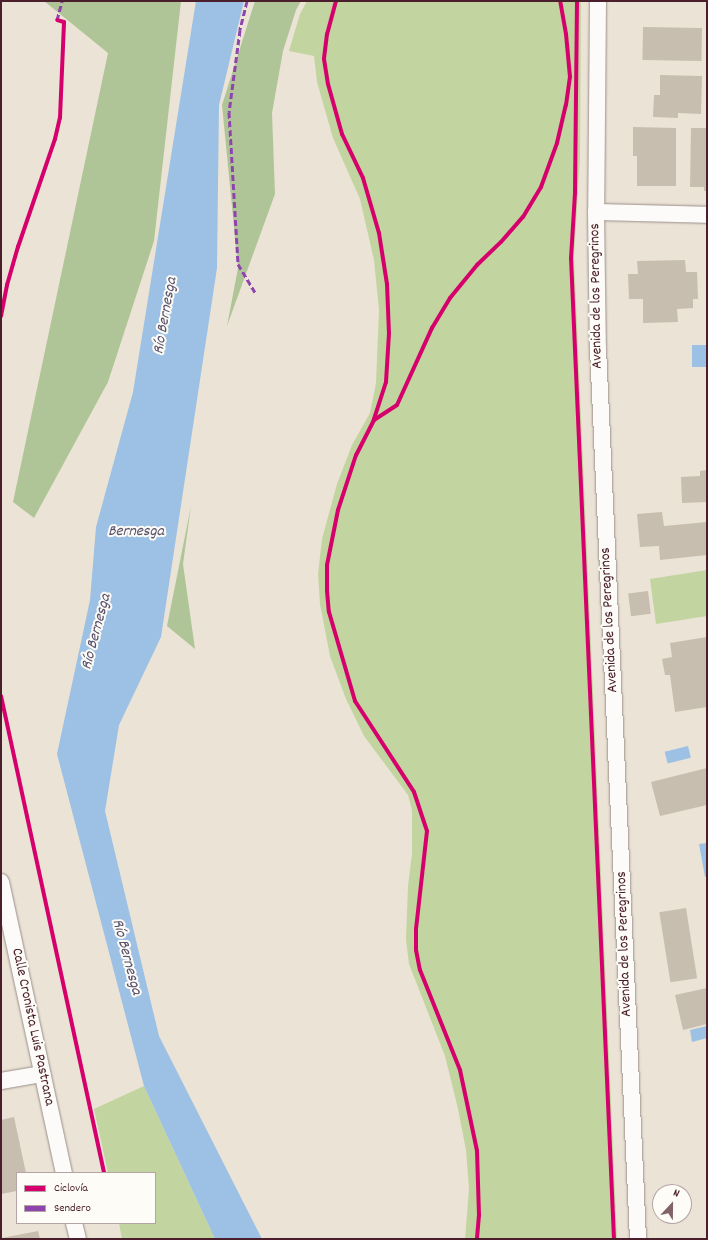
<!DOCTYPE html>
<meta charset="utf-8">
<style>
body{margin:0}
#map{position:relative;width:708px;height:1240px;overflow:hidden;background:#ebe3d5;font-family:Dekko,sans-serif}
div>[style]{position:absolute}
.green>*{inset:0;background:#c2d49f}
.forest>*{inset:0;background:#b0c597}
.water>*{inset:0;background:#9cc1e4;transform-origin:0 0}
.building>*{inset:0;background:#c8beaf;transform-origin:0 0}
.roads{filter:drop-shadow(0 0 1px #9a8f8a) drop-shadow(0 0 1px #9a8f8a)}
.minor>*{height:16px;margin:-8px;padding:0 8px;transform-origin:8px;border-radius:8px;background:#fcfbf9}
.quiet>*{height:3px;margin-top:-1.5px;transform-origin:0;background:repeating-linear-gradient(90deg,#8e44ad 0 6px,transparent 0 9px)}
.cycleway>*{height:4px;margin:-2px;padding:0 2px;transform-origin:2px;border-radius:2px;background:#d6006c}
span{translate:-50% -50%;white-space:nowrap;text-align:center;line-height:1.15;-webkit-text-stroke:4px #fdfcf7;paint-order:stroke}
.street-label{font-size:15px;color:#4a1f2b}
.water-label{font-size:16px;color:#5b536e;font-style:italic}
.frame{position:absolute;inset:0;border:2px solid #4a1f2b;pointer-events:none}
.legend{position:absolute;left:16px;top:1172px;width:140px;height:52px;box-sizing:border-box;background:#fdfcf7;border:1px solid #b5a4a5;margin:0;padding:5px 7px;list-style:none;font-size:12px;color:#4a1f2b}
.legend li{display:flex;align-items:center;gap:8px;height:20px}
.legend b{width:20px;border:1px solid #b5a4a5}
.north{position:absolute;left:652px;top:1184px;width:40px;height:40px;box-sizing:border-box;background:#fdfcf7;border:1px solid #b5a4a5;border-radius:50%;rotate:22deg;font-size:11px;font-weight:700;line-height:16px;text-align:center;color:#4a1f2b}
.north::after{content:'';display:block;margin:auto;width:14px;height:18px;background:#826466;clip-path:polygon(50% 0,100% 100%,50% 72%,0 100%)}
</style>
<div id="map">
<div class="green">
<div style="clip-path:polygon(307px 1px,581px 1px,580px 157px,574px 257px,617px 1239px,465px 1239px,469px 1189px,466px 1150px,458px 1109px,445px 1056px,409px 964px,406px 939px,408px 886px,412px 854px,412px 810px,408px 795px,364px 736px,346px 699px,330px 656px,320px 604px,318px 574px,322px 539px,337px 484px,352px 445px,370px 413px,376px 383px,379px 310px,374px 260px,360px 199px,333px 138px,317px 82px,314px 56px,289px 51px,300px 14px)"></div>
<div style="clip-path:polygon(707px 570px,707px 616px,656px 624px,650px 579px)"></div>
<div style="clip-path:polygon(144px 1086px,215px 1239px,122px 1239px,119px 1223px,155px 1223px,155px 1173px,108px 1173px,94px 1109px)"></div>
</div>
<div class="forest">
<div style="clip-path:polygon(44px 1px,181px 1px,154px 241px,108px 382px,34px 518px,13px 502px,108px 53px)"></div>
<div style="clip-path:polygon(255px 1px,301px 1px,296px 10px,283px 51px,272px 113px,275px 194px,227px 326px,238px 268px,222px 105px)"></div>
<div style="clip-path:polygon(191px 506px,183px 564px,195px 649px,167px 626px)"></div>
</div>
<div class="water">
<div style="clip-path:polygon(196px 1px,244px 1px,219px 105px,217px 268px,161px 637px,119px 725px,105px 811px,159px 1036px,262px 1239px,215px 1239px,144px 1086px,57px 754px,90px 600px,96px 527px,133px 392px)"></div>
<div style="left:692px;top:345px;width:15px;height:22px"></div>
<div style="left:688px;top:746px;width:12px;height:24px;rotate:76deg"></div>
<div style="clip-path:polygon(707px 843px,707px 876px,705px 877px,699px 844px)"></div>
<div style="clip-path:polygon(707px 1026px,707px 1038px,692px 1042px,690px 1030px)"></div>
</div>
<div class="building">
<div style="left:643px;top:27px;width:59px;height:33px;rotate:1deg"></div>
<div style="clip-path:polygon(660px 75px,702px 76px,701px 114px,678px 113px,678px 118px,653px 117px,654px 95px,660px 95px)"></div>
<div style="clip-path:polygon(633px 127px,676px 128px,676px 186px,637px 186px,637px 156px,633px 156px)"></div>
<div style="clip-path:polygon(691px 128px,707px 128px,707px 191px,704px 191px,704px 187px,690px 187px)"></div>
<div style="clip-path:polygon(685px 260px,686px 272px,697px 272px,698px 299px,693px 299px,693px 308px,677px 309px,678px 322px,643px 323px,643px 299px,629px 299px,628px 274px,638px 274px,637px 261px)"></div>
<div style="clip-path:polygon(707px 470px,707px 502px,682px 503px,681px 477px,700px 476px,700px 471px)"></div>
<div style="clip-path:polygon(662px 512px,664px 526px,707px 522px,707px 555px,660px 560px,659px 546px,640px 547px,637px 514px)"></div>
<div style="left:648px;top:591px;width:23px;height:20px;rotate:83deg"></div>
<div style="clip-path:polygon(707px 637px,707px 707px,675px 712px,670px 675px,665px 675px,662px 659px,672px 657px,670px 643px)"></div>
<div style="clip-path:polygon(707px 768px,707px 805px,660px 816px,651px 782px)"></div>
<div style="left:686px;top:908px;width:71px;height:27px;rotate:81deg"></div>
<div style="clip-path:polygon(707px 988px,707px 1024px,683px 1030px,675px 995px)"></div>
<div style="clip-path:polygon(14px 1117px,26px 1173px,17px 1173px,17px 1191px,1px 1194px,1px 1120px)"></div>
<div style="clip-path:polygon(38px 1231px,40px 1239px,2px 1239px,2px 1238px)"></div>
</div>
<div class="roads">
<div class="minor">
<div style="left:598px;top:1px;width:211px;rotate:90.5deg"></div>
<div style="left:596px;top:212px;width:136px;rotate:89.2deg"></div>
<div style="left:598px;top:348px;width:892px;rotate:87.43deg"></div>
<div style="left:596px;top:212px;width:111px;rotate:1.5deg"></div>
<div style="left:1px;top:882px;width:298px;rotate:77.8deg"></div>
<div style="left:1px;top:1081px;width:42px;rotate:-9.7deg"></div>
<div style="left:74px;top:1223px;width:16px;rotate:76deg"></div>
</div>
</div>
<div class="quiet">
<div style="left:247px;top:1px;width:30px;rotate:104deg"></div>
<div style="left:240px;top:30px;width:83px;rotate:97.6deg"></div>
<div style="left:229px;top:112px;width:152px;rotate:86.6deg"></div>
<div style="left:238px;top:264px;width:33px;rotate:59deg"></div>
<div style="left:57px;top:20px;width:20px;rotate:-75deg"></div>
</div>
<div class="cycleway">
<div style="left:336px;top:1px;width:34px;rotate:105deg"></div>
<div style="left:327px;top:34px;width:25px;rotate:97deg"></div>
<div style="left:324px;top:59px;width:25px;rotate:81deg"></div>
<div style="left:328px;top:84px;width:52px;rotate:74.4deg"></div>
<div style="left:342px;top:134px;width:49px;rotate:64.5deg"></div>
<div style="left:363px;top:178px;width:57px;rotate:73.8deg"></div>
<div style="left:379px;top:233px;width:52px;rotate:81.1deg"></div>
<div style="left:387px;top:284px;width:49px;rotate:87.7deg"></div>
<div style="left:389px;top:333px;width:49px;rotate:93.5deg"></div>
<div style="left:386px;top:382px;width:40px;rotate:108deg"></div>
<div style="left:374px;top:420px;width:39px;rotate:117deg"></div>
<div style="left:356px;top:455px;width:58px;rotate:108.1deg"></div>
<div style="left:338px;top:510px;width:56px;rotate:101.3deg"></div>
<div style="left:327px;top:565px;width:26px;rotate:90deg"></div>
<div style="left:327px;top:591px;width:21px;rotate:85deg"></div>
<div style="left:329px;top:612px;width:93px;rotate:73.7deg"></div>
<div style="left:355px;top:701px;width:108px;rotate:57deg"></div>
<div style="left:414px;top:792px;width:41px;rotate:71.6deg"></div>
<div style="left:427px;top:831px;width:99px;rotate:96.4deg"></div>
<div style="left:416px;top:929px;width:21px;rotate:90deg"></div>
<div style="left:416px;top:950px;width:20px;rotate:79deg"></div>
<div style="left:420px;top:970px;width:108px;rotate:68.2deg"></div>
<div style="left:460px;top:1070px;width:83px;rotate:78.1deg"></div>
<div style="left:477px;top:1151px;width:64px;rotate:88.2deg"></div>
<div style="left:479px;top:1215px;width:24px;rotate:95deg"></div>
<div style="left:577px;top:1px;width:192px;rotate:90.6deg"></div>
<div style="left:575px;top:193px;width:65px;rotate:93.5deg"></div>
<div style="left:571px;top:258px;width:982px;rotate:87.49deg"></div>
<div style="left:1px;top:316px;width:32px;rotate:-79deg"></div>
<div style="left:7px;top:285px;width:40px;rotate:-74deg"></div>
<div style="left:18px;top:247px;width:114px;rotate:-71.1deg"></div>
<div style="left:55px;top:139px;width:22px;rotate:-77deg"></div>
<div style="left:60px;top:118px;width:96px;rotate:-87.6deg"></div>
<div style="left:64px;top:22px;width:7px;rotate:-164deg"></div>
<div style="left:374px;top:420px;width:27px;rotate:-33deg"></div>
<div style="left:397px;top:405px;width:85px;rotate:-65.6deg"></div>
<div style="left:432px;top:328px;width:35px;rotate:-59deg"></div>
<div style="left:450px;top:298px;width:43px;rotate:-50.7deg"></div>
<div style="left:477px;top:265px;width:33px;rotate:-44deg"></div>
<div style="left:501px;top:242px;width:33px;rotate:-49deg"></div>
<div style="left:523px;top:217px;width:35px;rotate:-59deg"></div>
<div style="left:541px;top:187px;width:47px;rotate:-70deg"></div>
<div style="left:557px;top:143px;width:39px;rotate:-77deg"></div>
<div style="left:566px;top:105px;width:28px;rotate:-82deg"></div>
<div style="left:570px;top:77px;width:43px;rotate:-95.3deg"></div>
<div style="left:566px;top:34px;width:34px;rotate:-100deg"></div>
<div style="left:1px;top:696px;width:488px;rotate:77.8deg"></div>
</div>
<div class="street-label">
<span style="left:597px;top:296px;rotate:-91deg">Avenida de los Peregrinos</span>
<span style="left:610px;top:620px;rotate:-93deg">Avenida de los Peregrinos</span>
<span style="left:625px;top:944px;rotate:-92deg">Avenida de los Peregrinos</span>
<span style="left:32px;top:1027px;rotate:78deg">Calle Cronista Luis Pastrana</span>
</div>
<div class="water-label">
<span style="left:166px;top:316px;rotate:-80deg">Río Bernesga</span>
<span style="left:136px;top:532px">Bernesga</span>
<span style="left:97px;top:632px;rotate:-75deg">Río Bernesga</span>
<span style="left:126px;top:957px;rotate:75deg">Río Bernesga</span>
</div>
<div class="frame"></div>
<ul class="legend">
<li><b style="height:5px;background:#d6006c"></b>Ciclovía</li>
<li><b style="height:5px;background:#8e44ad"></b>Sendero</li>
</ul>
<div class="north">N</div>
</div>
